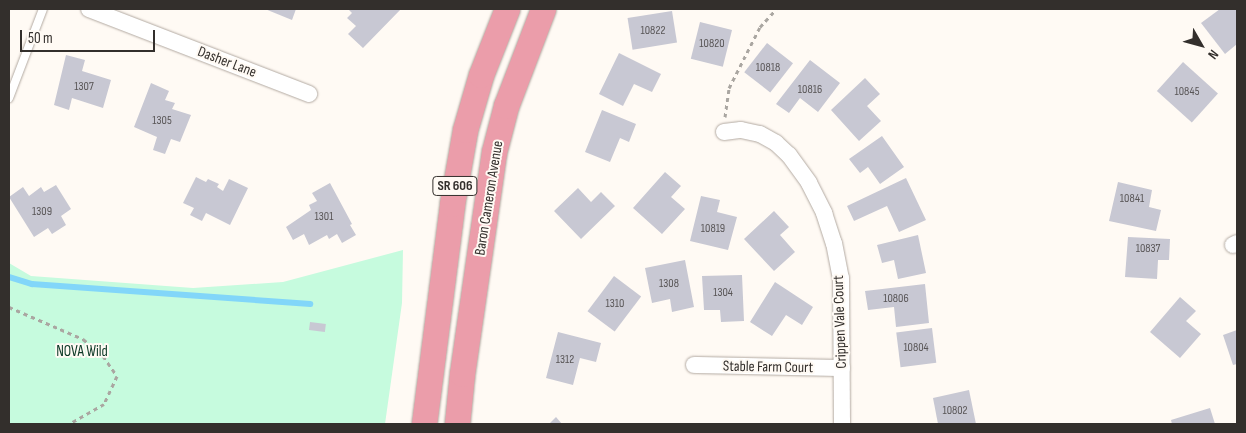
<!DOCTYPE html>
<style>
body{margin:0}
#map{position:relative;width:1246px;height:433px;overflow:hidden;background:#fffaf4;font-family:"Sofia Sans Condensed",sans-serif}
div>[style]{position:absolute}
.green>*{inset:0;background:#c6fbde}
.stream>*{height:5.5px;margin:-2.75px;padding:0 2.75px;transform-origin:2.75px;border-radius:2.75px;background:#82d6f9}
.building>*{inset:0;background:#c8c8d3;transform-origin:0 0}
.path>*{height:3px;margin-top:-1.5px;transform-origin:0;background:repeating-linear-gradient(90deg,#aaa6a1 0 4px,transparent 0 8px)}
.roads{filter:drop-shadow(0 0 1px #b3aaa2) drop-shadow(0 0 1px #b3aaa2)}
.service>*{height:8px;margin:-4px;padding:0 4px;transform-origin:4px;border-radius:4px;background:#fff}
.minor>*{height:16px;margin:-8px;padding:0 8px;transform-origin:8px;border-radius:8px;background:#fff}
.primary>*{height:25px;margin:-12.5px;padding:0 12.5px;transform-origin:12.5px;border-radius:12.5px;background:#eb9daa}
span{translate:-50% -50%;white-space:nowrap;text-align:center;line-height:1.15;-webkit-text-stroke:4px #fffaf4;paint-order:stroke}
.number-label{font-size:12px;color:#585556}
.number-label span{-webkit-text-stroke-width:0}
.shield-label span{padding:1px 4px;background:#fffaf4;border:1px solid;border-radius:4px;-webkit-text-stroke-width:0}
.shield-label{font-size:14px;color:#332f2c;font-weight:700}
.street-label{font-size:15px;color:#332f2c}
.park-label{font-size:15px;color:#0b3825}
.frame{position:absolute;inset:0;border:10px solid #332f2c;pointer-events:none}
.north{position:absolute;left:1176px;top:20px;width:50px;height:50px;-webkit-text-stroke:4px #fffaf4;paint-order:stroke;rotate:128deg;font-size:14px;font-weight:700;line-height:20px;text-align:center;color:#332f2c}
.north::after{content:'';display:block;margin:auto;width:18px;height:22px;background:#332f2c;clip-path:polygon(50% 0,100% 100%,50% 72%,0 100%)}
.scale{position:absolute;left:20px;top:30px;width:135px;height:22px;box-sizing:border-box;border:2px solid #332f2c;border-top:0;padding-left:6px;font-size:15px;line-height:18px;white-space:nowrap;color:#332f2c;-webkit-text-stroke:4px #fffaf4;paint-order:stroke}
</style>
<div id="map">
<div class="green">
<div style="clip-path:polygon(403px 250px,402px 303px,385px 424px,9px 424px,9px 263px,31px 276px,193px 288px,283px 282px)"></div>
</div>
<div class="stream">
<div style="left:9px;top:277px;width:24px;rotate:17deg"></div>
<div style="left:32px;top:284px;width:279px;rotate:4.1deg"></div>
</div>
<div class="building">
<div style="clip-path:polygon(265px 9px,296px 9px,292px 20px)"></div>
<div style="clip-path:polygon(348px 9px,401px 9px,363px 48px,348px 34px,356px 26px,347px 18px,352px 13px)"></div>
<div style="clip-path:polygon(1220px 9px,1237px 9px,1237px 44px,1225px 54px,1201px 23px)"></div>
<div style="left:672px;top:11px;width:32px;height:45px;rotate:81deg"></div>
<div style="left:700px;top:22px;width:33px;height:38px;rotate:14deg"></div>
<div style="left:767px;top:43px;width:33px;height:37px;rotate:38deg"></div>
<div style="clip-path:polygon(619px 53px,661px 74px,652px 92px,634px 84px,623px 106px,599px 94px)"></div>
<div style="clip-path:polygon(66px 55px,85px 60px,82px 71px,111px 80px,103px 108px,72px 98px,69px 110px,54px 105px)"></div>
<div style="clip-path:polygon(810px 60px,840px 83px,818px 112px,800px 98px,789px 113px,776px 104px)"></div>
<div style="left:1183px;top:62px;width:47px;height:39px;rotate:42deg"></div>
<div style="clip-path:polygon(865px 78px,880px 94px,867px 106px,881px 121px,859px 141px,831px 110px)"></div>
<div style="clip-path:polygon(151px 83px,169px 91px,165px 100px,175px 103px,172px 109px,191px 115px,180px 142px,171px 139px,165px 154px,153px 150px,157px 137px,134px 127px)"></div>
<div style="clip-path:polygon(602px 110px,636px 124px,629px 142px,620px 138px,610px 162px,585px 152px)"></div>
<div style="clip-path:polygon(882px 136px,904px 167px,880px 184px,868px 167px,860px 173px,849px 159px)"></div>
<div style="clip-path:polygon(665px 172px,681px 186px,671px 197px,685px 209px,662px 234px,633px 208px)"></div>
<div style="clip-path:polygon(196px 177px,206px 182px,208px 179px,219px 184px,217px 187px,223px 191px,229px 179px,248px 188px,230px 225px,206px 213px,202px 221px,190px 215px,194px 208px,183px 203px)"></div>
<div style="clip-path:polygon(906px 178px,926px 220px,899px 232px,887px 206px,854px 221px,847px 206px)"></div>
<div style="clip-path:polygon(1118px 182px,1152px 190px,1149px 207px,1161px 210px,1156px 231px,1109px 221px)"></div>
<div style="clip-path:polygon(330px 183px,352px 224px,350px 225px,356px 235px,342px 243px,337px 234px,329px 239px,327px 235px,309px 245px,304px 234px,293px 240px,286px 227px,311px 210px,309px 205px,317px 201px,312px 193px)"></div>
<div style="clip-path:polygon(56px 185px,71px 209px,61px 216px,66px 225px,52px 234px,48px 228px,34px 237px,9px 197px,23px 187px,29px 196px,41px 187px,44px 192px)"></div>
<div style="clip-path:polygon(578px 188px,591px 202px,601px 192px,615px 206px,581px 239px,554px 211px)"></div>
<div style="clip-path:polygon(701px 196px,720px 200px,717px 212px,737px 217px,728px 250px,690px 241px)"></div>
<div style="clip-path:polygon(774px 211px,789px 227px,780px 235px,795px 252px,774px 271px,744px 239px)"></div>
<div style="clip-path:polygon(918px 235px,926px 273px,898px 279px,894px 260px,882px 263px,877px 245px)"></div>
<div style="clip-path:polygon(1128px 237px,1170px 239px,1169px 260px,1158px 260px,1157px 279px,1125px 277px)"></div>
<div style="clip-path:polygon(685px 260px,694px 307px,672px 312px,670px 299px,652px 303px,645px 268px)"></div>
<div style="clip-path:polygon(742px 275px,744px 321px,721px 322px,720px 310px,704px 310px,702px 276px)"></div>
<div style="left:614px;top:276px;width:34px;height:44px;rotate:37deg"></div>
<div style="clip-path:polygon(775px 282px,813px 307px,802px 325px,786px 315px,772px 336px,750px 322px)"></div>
<div style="clip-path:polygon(925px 284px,929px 323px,896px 327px,894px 307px,868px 310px,865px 291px)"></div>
<div style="clip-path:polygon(1180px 297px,1196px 311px,1186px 321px,1201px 334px,1180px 358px,1150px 332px)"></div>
<div style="left:310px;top:322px;width:16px;height:8px;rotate:7deg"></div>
<div style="left:932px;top:328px;width:35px;height:36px;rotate:83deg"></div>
<div style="clip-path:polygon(1237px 330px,1237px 364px,1233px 365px,1223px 335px)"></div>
<div style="clip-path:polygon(558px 332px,601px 343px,596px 362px,580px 358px,573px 385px,546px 378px)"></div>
<div style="clip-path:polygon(969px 390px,976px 424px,938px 424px,933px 398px)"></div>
<div style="clip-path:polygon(1210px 408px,1215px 424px,1172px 424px,1171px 420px)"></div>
<div style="clip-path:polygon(556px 417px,562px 424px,549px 424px)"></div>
</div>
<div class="path">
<div style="left:725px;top:117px;width:29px;rotate:-82deg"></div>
<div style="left:729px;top:88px;width:68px;rotate:-63.1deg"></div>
<div style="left:760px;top:27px;width:24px;rotate:-48deg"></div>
<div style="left:9px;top:307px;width:81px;rotate:23.4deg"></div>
<div style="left:83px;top:339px;width:26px;rotate:40deg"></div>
<div style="left:103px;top:356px;width:24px;rotate:55deg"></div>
<div style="left:117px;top:376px;width:31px;rotate:115deg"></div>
<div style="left:104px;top:404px;width:40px;rotate:150.3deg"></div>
</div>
<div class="roads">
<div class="service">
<div style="left:9px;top:98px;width:95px;rotate:-69.1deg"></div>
</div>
<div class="minor">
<div style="left:89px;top:9px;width:236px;rotate:21.1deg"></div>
<div style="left:724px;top:132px;width:17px;rotate:-7deg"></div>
<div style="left:741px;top:130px;width:19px;rotate:12deg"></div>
<div style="left:760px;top:134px;width:18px;rotate:29deg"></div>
<div style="left:776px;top:143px;width:18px;rotate:43deg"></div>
<div style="left:789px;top:155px;width:34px;rotate:54deg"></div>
<div style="left:809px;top:183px;width:34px;rotate:63deg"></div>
<div style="left:824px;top:213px;width:32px;rotate:72deg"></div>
<div style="left:834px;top:243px;width:36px;rotate:79deg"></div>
<div style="left:841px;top:278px;width:146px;rotate:89.6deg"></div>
<div style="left:1233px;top:245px;width:4px;rotate:-27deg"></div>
<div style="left:694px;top:365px;width:148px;rotate:1.2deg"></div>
</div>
<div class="primary">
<div style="left:424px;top:424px;width:222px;rotate:-82.7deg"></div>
<div style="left:452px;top:204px;width:75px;rotate:-80deg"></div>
<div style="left:465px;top:130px;width:57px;rotate:-73.8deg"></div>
<div style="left:481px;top:75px;width:71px;rotate:-68.5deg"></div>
<div style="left:457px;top:424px;width:50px;rotate:-84.3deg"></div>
<div style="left:462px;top:374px;width:224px;rotate:-81.8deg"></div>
<div style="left:494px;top:152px;width:48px;rotate:-75.4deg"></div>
<div style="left:506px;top:106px;width:104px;rotate:-69.1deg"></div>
</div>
</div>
<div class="number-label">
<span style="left:653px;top:31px">10822</span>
<span style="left:712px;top:44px">10820</span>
<span style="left:768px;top:68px">10818</span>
<span style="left:84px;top:87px">1307</span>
<span style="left:810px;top:90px">10816</span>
<span style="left:1187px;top:92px">10845</span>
<span style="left:162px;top:121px">1305</span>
<span style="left:1132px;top:199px">10841</span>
<span style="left:42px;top:212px">1309</span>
<span style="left:324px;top:217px">1301</span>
<span style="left:713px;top:229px">10819</span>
<span style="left:1148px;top:249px">10837</span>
<span style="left:669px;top:284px">1308</span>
<span style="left:723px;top:293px">1304</span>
<span style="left:896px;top:299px">10806</span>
<span style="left:615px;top:304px">1310</span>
<span style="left:916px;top:348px">10804</span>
<span style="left:565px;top:360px">1312</span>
<span style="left:955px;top:411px">10802</span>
</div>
<div class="shield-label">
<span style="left:455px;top:186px">SR 606</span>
</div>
<div class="street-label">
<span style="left:227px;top:62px;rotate:21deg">Dasher Lane</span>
<span style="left:489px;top:198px;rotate:-81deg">Baron Cameron Avenue</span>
<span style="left:840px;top:322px;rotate:-92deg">Crippen Vale Court</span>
<span style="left:768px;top:367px;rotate:1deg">Stable Farm Court</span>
</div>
<div class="park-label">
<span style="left:82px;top:352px">NOVA Wild</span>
</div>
<div class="frame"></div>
<div class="north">N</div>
<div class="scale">50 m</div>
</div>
